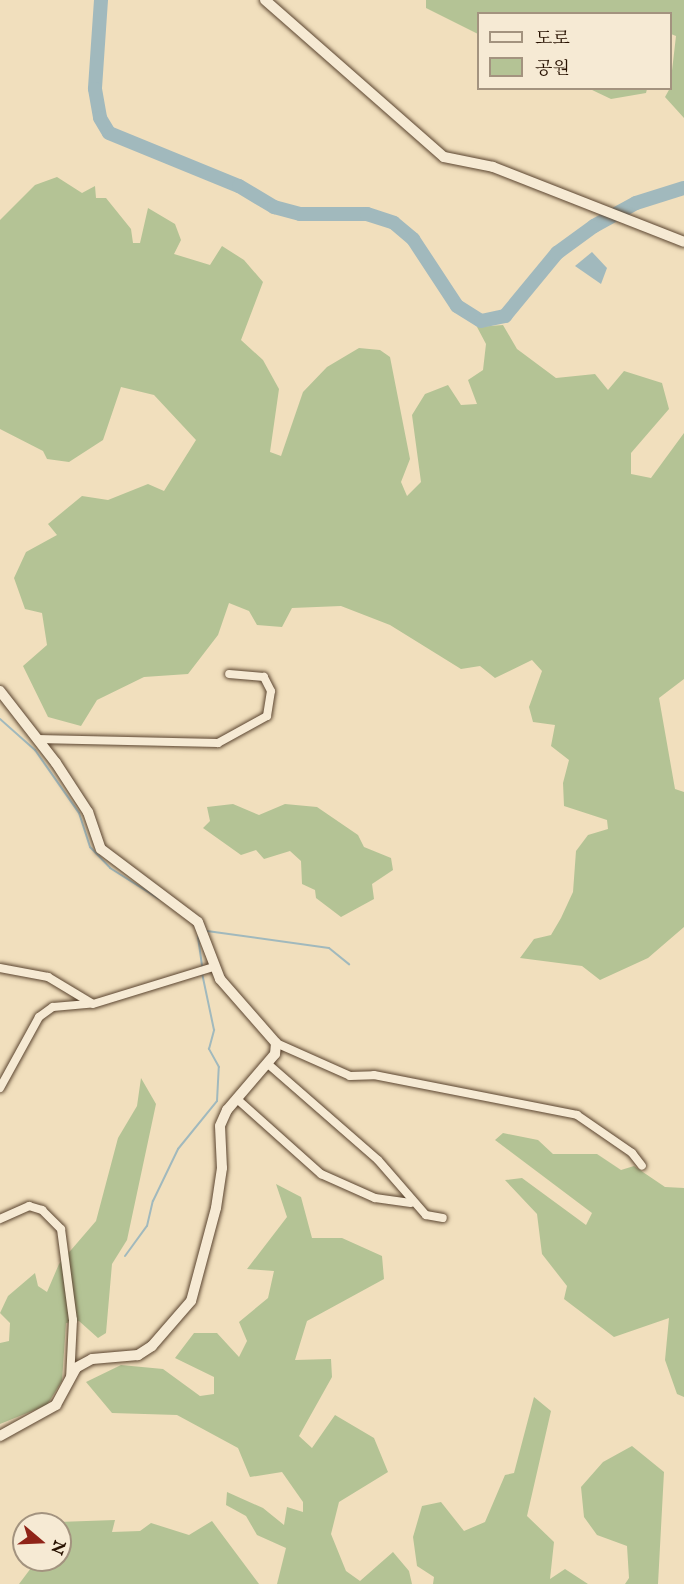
<!DOCTYPE html>
<meta charset="utf-8">
<style>
body{margin:0}
#map{position:relative;width:684px;height:1584px;overflow:hidden;background:#f1dfbd;font-family:"IM FELL English","Noto Serif KR",serif}
div>[style]{position:absolute}
.green>*{inset:0;background:#b4c395}
.water>*{inset:0;background:#a1b9bd}
.stream>*{height:2px;margin:-1px;padding:0 1px;transform-origin:1px;border-radius:1px;background:#a1b9bd}
.river>*{height:14px;margin:-7px;padding:0 7px;transform-origin:7px;border-radius:7px;background:#a1b9bd}
.roads{filter:drop-shadow(0 0 2px #5a442f) drop-shadow(0 0 2px #5a442f)}
.street>*{height:8px;margin:-4px;padding:0 4px;transform-origin:4px;border-radius:4px;background:#f6ead4}
.secondary>*{height:10px;margin:-5px;padding:0 5px;transform-origin:5px;border-radius:5px;background:#f6ead4}
span{translate:-50% -50%;white-space:nowrap;text-align:center;line-height:1.15;-webkit-text-stroke:4.5px #f6ead4;paint-order:stroke}
.legend{position:absolute;left:477px;top:12px;width:195px;height:78px;box-sizing:border-box;background:#f6ead4;border:2px solid #a3937f;margin:0;padding:8px 10px;list-style:none;font-size:18px;color:#271100}
.legend li{display:flex;align-items:center;gap:12px;height:30px}
.legend b{width:30px;border:2px solid #a3937f}
.north{position:absolute;left:12px;top:1512px;width:60px;height:60px;box-sizing:border-box;background:#f6ead4;border:2px solid #a3937f;border-radius:50%;rotate:109deg;font-size:16px;font-weight:700;line-height:24px;text-align:center;color:#271100}
.north::after{content:'';display:block;margin:auto;width:21px;height:27px;background:#8f2418;clip-path:polygon(50% 0,100% 100%,50% 72%,0 100%)}
</style>
<div id="map">
<div class="green">
<div style="clip-path:polygon(426px 0,684px 0,684px 118px,665px 97px,670px 88px,676px 36px,671px 34px,670px 14px,478px 14px,478px 34px,426px 8px)"></div>
<div style="clip-path:polygon(590px 89px,647px 89px,646px 93px,611px 99px)"></div>
<div style="clip-path:polygon(57px 177px,82px 193px,95px 186px,96px 198px,106px 198px,131px 229px,133px 243px,140px 243px,148px 208px,175px 224px,181px 240px,174px 254px,210px 265px,222px 246px,244px 260px,263px 282px,241px 340px,263px 360px,279px 389px,270px 452px,281px 456px,303px 392px,327px 367px,359px 348px,380px 350px,390px 357px,410px 459px,401px 482px,407px 496px,421px 482px,412px 415px,425px 394px,448px 385px,461px 405px,477px 404px,468px 380px,483px 370px,486px 344px,477px 327px,503px 325px,517px 349px,556px 378px,595px 374px,608px 390px,624px 371px,662px 383px,669px 409px,631px 453px,631px 474px,651px 478px,684px 433px,684px 679px,659px 698px,675px 789px,684px 792px,684px 927px,648px 958px,600px 980px,582px 966px,520px 958px,534px 939px,551px 935px,561px 918px,573px 892px,576px 851px,588px 835px,608px 829px,607px 820px,564px 806px,563px 783px,569px 760px,551px 746px,555px 725px,533px 722px,529px 707px,542px 671px,532px 660px,495px 678px,480px 666px,461px 669px,390px 625px,341px 606px,292px 608px,282px 627px,257px 625px,249px 611px,229px 603px,218px 635px,188px 674px,144px 677px,97px 700px,81px 726px,48px 717px,23px 666px,47px 645px,42px 613px,25px 609px,14px 578px,26px 552px,57px 535px,48px 524px,82px 496px,108px 500px,148px 484px,164px 491px,196px 440px,154px 395px,121px 387px,103px 440px,69px 462px,47px 459px,43px 451px,0 429px,0 220px,35px 185px)"></div>
<div style="clip-path:polygon(233px 804px,259px 815px,285px 804px,317px 807px,358px 835px,364px 847px,391px 858px,393px 870px,372px 884px,374px 899px,341px 917px,316px 898px,315px 890px,302px 884px,301px 861px,290px 851px,264px 859px,256px 850px,241px 855px,203px 828px,210px 821px,207px 807px)"></div>
<div style="clip-path:polygon(141px 1078px,156px 1104px,127px 1240px,112px 1264px,106px 1333px,98px 1338px,79px 1321px,66px 1323px,62px 1381px,47px 1405px,0 1424px,0 1343px,9px 1341px,10px 1323px,0 1313px,8px 1296px,35px 1273px,38px 1286px,47px 1292px,59px 1264px,96px 1221px,118px 1138px,137px 1106px)"></div>
<div style="clip-path:polygon(503px 1133px,538px 1140px,553px 1154px,597px 1154px,621px 1170px,634px 1166px,665px 1187px,684px 1188px,684px 1397px,677px 1394px,665px 1360px,669px 1318px,614px 1337px,564px 1299px,567px 1286px,542px 1254px,537px 1214px,505px 1180px,522px 1178px,586px 1225px,592px 1213px,495px 1140px)"></div>
<div style="clip-path:polygon(276px 1184px,301px 1197px,312px 1238px,342px 1238px,382px 1256px,384px 1279px,307px 1321px,295px 1360px,331px 1359px,332px 1377px,299px 1436px,312px 1448px,335px 1415px,374px 1438px,388px 1472px,339px 1502px,331px 1534px,346px 1571px,360px 1581px,393px 1552px,409px 1571px,412px 1584px,277px 1584px,286px 1548px,257px 1535px,246px 1516px,226px 1505px,227px 1492px,263px 1508px,284px 1525px,287px 1507px,303px 1512px,303px 1502px,282px 1472px,250px 1477px,238px 1448px,177px 1415px,112px 1413px,86px 1382px,121px 1365px,163px 1369px,200px 1396px,214px 1394px,214px 1377px,175px 1358px,194px 1333px,217px 1333px,239px 1357px,247px 1341px,239px 1322px,268px 1298px,274px 1271px,247px 1269px,287px 1217px)"></div>
<div style="clip-path:polygon(534px 1397px,551px 1411px,527px 1516px,554px 1542px,550px 1579px,565px 1569px,588px 1584px,433px 1584px,434px 1577px,417px 1566px,413px 1537px,422px 1506px,441px 1502px,464px 1531px,485px 1522px,505px 1475px,514px 1473px)"></div>
<div style="clip-path:polygon(632px 1446px,664px 1472px,658px 1584px,625px 1584px,629px 1578px,627px 1546px,597px 1535px,584px 1517px,581px 1487px,603px 1462px)"></div>
<div style="clip-path:polygon(115px 1520px,112px 1532px,140px 1531px,151px 1523px,189px 1535px,212px 1521px,259px 1584px,19px 1584px,37px 1560px,60px 1560px,58px 1522px)"></div>
</div>
<div class="water">
<div style="clip-path:polygon(592px 252px,607px 268px,601px 284px,575px 266px)"></div>
</div>
<div class="stream">
<div style="left:0;top:719px;width:47px;rotate:41.5deg"></div>
<div style="left:35px;top:750px;width:77px;rotate:55.1deg"></div>
<div style="left:79px;top:813px;width:36px;rotate:72deg"></div>
<div style="left:90px;top:847px;width:29px;rotate:46deg"></div>
<div style="left:110px;top:868px;width:58px;rotate:32.3deg"></div>
<div style="left:207px;top:931px;width:123px;rotate:7.9deg"></div>
<div style="left:329px;top:948px;width:26px;rotate:39deg"></div>
<div style="left:198px;top:937px;width:30px;rotate:82deg"></div>
<div style="left:125px;top:1256px;width:37px;rotate:-54deg"></div>
<div style="left:147px;top:1226px;width:26px;rotate:-77deg"></div>
<div style="left:153px;top:1201px;width:58px;rotate:-64.3deg"></div>
<div style="left:178px;top:1149px;width:62px;rotate:-50.9deg"></div>
<div style="left:217px;top:1101px;width:34px;rotate:-87deg"></div>
<div style="left:219px;top:1067px;width:21px;rotate:-119deg"></div>
<div style="left:209px;top:1049px;width:20px;rotate:-75deg"></div>
<div style="left:214px;top:1030px;width:58px;rotate:-101.9deg"></div>
</div>
<div class="river">
<div style="left:101px;top:0;width:89px;rotate:93.9deg"></div>
<div style="left:95px;top:89px;width:29px;rotate:80deg"></div>
<div style="left:100px;top:118px;width:17px;rotate:59deg"></div>
<div style="left:109px;top:133px;width:140px;rotate:22.2deg"></div>
<div style="left:239px;top:186px;width:41px;rotate:31deg"></div>
<div style="left:274px;top:207px;width:27px;rotate:15deg"></div>
<div style="left:300px;top:214px;width:67px"></div>
<div style="left:367px;top:214px;width:28px;rotate:18deg"></div>
<div style="left:394px;top:223px;width:25px;rotate:40deg"></div>
<div style="left:413px;top:239px;width:80px;rotate:56.7deg"></div>
<div style="left:457px;top:306px;width:28px;rotate:32deg"></div>
<div style="left:481px;top:321px;width:25px;rotate:-12deg"></div>
<div style="left:505px;top:316px;width:82px;rotate:-50.5deg"></div>
<div style="left:557px;top:253px;width:46px;rotate:-36.1deg"></div>
<div style="left:594px;top:226px;width:48px;rotate:-28.7deg"></div>
<div style="left:636px;top:203px;width:50px;rotate:-17.4deg"></div>
</div>
<div class="roads">
<div class="street">
<div style="left:37px;top:739px;width:181px;rotate:1.3deg"></div>
<div style="left:218px;top:743px;width:56px;rotate:-28.9deg"></div>
<div style="left:267px;top:716px;width:25px;rotate:-81deg"></div>
<div style="left:271px;top:691px;width:16px;rotate:-117deg"></div>
<div style="left:264px;top:677px;width:35px;rotate:-175deg"></div>
<div style="left:0;top:968px;width:49px;rotate:10.6deg"></div>
<div style="left:48px;top:977px;width:52px;rotate:31deg"></div>
<div style="left:93px;top:1004px;width:126px;rotate:-17.1deg"></div>
<div style="left:276px;top:1043px;width:81px;rotate:24deg"></div>
<div style="left:350px;top:1076px;width:24px;rotate:-2deg"></div>
<div style="left:374px;top:1075px;width:207px;rotate:11.1deg"></div>
<div style="left:577px;top:1115px;width:67px;rotate:34.6deg"></div>
<div style="left:632px;top:1153px;width:16px;rotate:52deg"></div>
<div style="left:268px;top:1064px;width:146px;rotate:41.1deg"></div>
<div style="left:378px;top:1160px;width:73px;rotate:48.9deg"></div>
<div style="left:426px;top:1215px;width:17px;rotate:10deg"></div>
<div style="left:0;top:1088px;width:81px;rotate:-61.2deg"></div>
<div style="left:39px;top:1017px;width:17px;rotate:-36deg"></div>
<div style="left:53px;top:1007px;width:36px;rotate:-5deg"></div>
<div style="left:237px;top:1099px;width:113px;rotate:41.8deg"></div>
<div style="left:321px;top:1174px;width:59px;rotate:24deg"></div>
<div style="left:375px;top:1198px;width:36px;rotate:8deg"></div>
<div style="left:0;top:1219px;width:32px;rotate:-24deg"></div>
<div style="left:29px;top:1206px;width:14px;rotate:17deg"></div>
<div style="left:42px;top:1210px;width:27px;rotate:45deg"></div>
<div style="left:61px;top:1229px;width:92px;rotate:82.5deg"></div>
<div style="left:73px;top:1320px;width:59px;rotate:92.9deg"></div>
</div>
<div class="secondary">
<div style="left:265px;top:0;width:238px;rotate:41.3deg"></div>
<div style="left:444px;top:157px;width:50px;rotate:11.5deg"></div>
<div style="left:493px;top:167px;width:205px;rotate:21.4deg"></div>
<div style="left:0;top:691px;width:91px;rotate:52.1deg"></div>
<div style="left:56px;top:763px;width:59px;rotate:56.9deg"></div>
<div style="left:88px;top:812px;width:39px;rotate:71deg"></div>
<div style="left:101px;top:849px;width:121px;rotate:37deg"></div>
<div style="left:198px;top:922px;width:61px;rotate:68.9deg"></div>
<div style="left:220px;top:979px;width:85px;rotate:48.8deg"></div>
<div style="left:276px;top:1043px;width:11px;rotate:95deg"></div>
<div style="left:275px;top:1054px;width:74px;rotate:130.6deg"></div>
<div style="left:227px;top:1110px;width:17px;rotate:114deg"></div>
<div style="left:220px;top:1126px;width:42px;rotate:87.3deg"></div>
<div style="left:222px;top:1168px;width:40px;rotate:98.5deg"></div>
<div style="left:216px;top:1208px;width:96px;rotate:105deg"></div>
<div style="left:191px;top:1301px;width:60px;rotate:130.9deg"></div>
<div style="left:152px;top:1346px;width:17px;rotate:147deg"></div>
<div style="left:138px;top:1355px;width:46px;rotate:175deg"></div>
<div style="left:92px;top:1359px;width:18px;rotate:151deg"></div>
<div style="left:76px;top:1368px;width:42px;rotate:118.4deg"></div>
<div style="left:56px;top:1405px;width:64px;rotate:151deg"></div>
</div>
</div>
<ul class="legend">
<li><b style="height:8px;background:#f6ead4"></b>도로</li>
<li><b style="height:16px;background:#b4c395"></b>공원</li>
</ul>
<div class="north">N</div>
</div>
